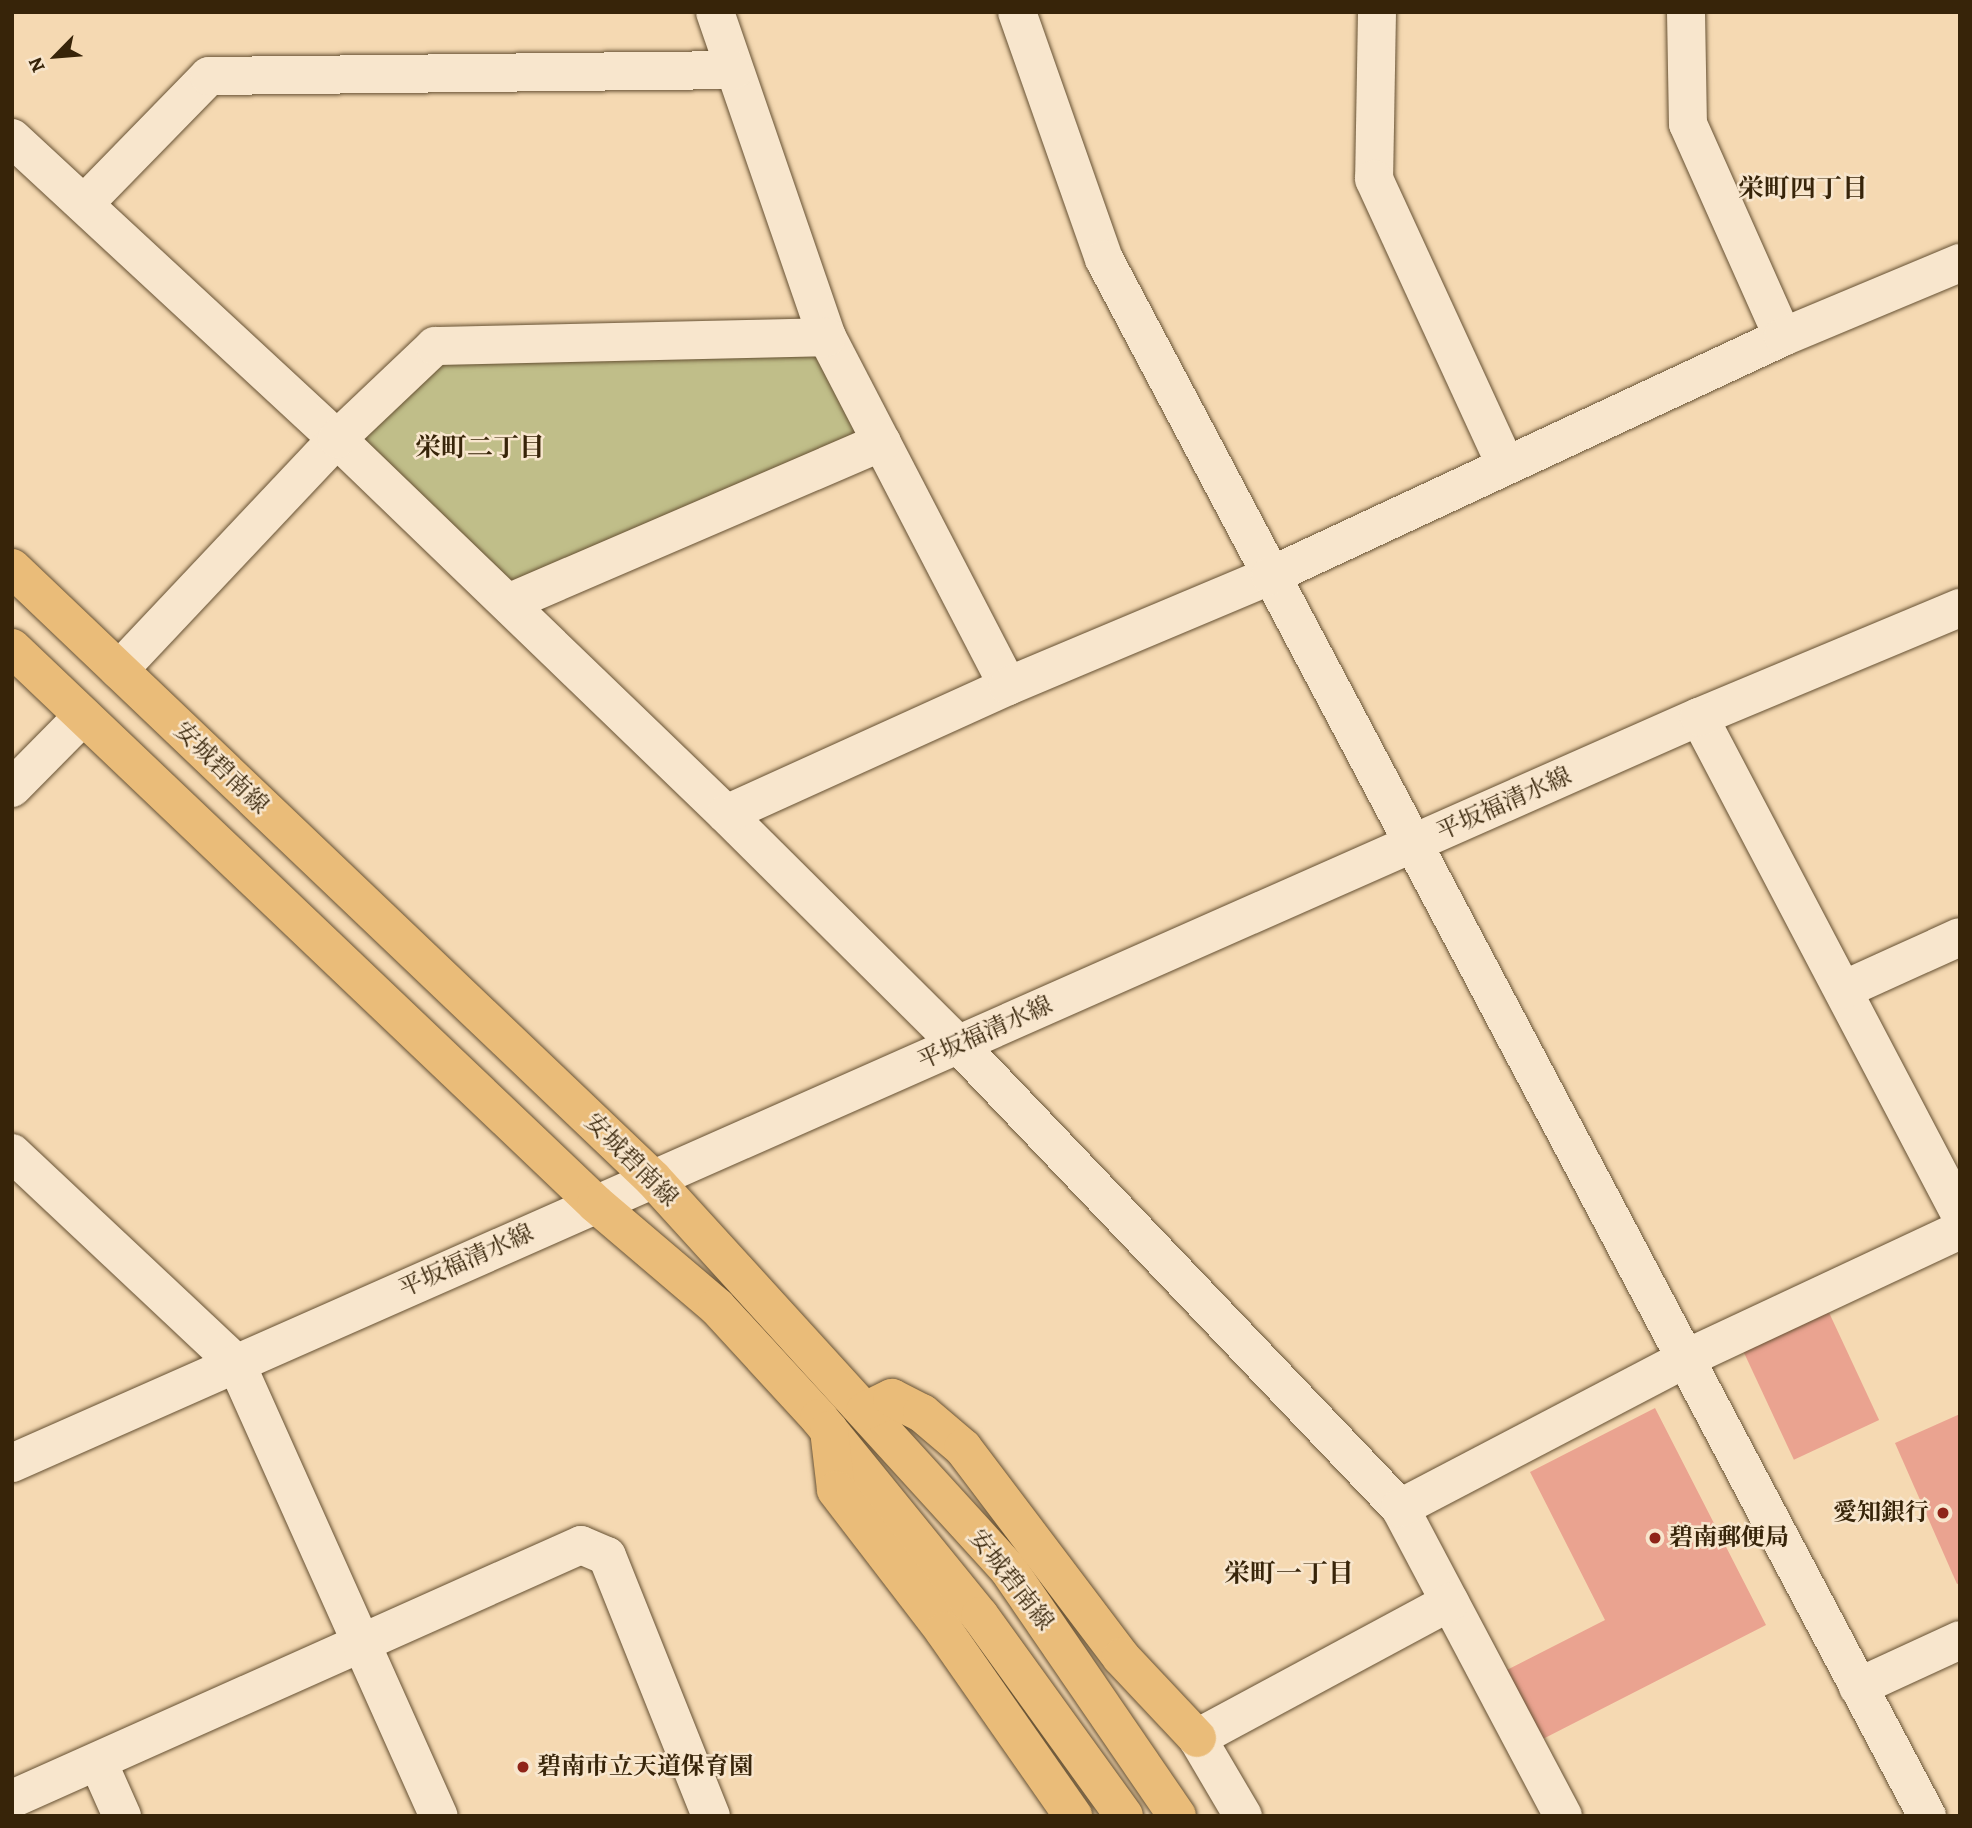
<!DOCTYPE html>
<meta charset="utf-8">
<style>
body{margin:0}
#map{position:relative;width:1972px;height:1828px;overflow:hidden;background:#f5d9b2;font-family:Alegreya,"Noto Serif JP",serif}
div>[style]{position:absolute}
.green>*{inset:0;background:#c0be89}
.building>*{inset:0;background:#eaa390;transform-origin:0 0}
.roads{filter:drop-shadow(0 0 2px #665133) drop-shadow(0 0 2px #665133)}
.street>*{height:38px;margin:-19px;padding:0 19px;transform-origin:19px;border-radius:19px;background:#f8e6cd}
.secondary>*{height:38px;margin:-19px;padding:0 19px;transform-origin:19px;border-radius:19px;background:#f8e6cd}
.primary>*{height:38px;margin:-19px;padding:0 19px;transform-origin:19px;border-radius:19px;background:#eabc79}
.dots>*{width:19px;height:19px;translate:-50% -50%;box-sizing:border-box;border:4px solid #f8e6cd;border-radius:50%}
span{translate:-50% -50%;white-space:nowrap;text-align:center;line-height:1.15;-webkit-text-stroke:5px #f8e6cd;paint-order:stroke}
.street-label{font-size:24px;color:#372409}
.poi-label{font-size:24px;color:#372409;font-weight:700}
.right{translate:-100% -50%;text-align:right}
.left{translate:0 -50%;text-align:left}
.neighbourhood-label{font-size:26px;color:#372409;font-weight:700}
.frame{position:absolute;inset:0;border:14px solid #372409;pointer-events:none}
.north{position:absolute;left:21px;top:21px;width:70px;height:70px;-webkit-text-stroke:5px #f8e6cd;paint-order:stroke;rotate:245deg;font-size:19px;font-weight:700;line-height:28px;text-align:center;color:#372409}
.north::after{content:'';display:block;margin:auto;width:24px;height:32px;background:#372409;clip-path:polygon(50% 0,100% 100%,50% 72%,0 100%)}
</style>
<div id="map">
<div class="green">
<div style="clip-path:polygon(821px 349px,869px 435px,512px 593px,354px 439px,441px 356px)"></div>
</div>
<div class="building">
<div style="left:1825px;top:1304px;width:128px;height:94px;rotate:65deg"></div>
<div style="clip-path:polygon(1655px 1408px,1766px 1625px,1535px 1743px,1499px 1674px,1605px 1620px,1530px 1472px)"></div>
<div style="clip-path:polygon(1960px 1414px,1960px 1583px,1957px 1584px,1895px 1443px)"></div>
</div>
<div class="roads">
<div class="street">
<div style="left:715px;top:12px;width:344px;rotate:71deg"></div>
<div style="left:827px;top:337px;width:393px;rotate:62.6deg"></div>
<div style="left:1017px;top:12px;width:262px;rotate:70.6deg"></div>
<div style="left:1104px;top:259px;width:663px;rotate:62.12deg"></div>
<div style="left:1377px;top:12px;width:167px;rotate:91deg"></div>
<div style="left:1374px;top:179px;width:314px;rotate:65.3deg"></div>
<div style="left:1686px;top:12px;width:112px;rotate:89deg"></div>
<div style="left:1688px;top:124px;width:233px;rotate:66deg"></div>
<div style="left:12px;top:138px;width:443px;rotate:42.8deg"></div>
<div style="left:337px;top:439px;width:540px;rotate:43.95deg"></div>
<div style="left:726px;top:814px;width:328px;rotate:44.8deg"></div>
<div style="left:959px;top:1045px;width:639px;rotate:46.39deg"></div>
<div style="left:1400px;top:1508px;width:348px;rotate:62.1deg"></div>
<div style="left:84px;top:204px;width:179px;rotate:-45.7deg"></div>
<div style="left:209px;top:76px;width:525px;rotate:-0.65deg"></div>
<div style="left:508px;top:603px;width:407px;rotate:-23.3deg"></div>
<div style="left:119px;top:670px;width:318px;rotate:-46.7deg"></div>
<div style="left:337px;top:439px;width:135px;rotate:-43.5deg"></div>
<div style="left:435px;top:346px;width:392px;rotate:-1.3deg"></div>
<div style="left:1699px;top:717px;width:561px;rotate:62.29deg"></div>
<div style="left:12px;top:788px;width:101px;rotate:-45.4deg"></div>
<div style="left:726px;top:814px;width:310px;rotate:-24.4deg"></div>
<div style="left:1008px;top:686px;width:284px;rotate:-22.8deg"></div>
<div style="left:1270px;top:576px;width:566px;rotate:-24.98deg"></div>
<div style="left:1783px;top:337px;width:192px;rotate:-22.7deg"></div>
<div style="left:1843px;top:990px;width:128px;rotate:-24.4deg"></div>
<div style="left:12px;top:1153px;width:307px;rotate:43.2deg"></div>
<div style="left:1400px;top:1508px;width:324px;rotate:-27.6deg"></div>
<div style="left:1687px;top:1358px;width:302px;rotate:-25.1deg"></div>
<div style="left:1858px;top:1687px;width:112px;rotate:-24.7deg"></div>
<div style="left:98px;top:1762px;width:59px;rotate:66deg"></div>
<div style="left:12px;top:1799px;width:623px;rotate:-24.06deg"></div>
<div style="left:581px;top:1545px;width:28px;rotate:23deg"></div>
<div style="left:607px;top:1556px;width:280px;rotate:68.2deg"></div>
<div style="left:1243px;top:1816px;width:91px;rotate:-120.5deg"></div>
<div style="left:1197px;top:1738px;width:287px;rotate:-28.3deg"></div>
</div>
<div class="secondary">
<div style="left:1414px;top:845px;width:1098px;rotate:62.15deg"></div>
<div style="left:236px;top:1363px;width:496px;rotate:65.9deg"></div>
<div style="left:12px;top:1463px;width:1845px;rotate:-23.86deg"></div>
<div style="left:1699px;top:717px;width:283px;rotate:-22.7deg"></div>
</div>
<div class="primary">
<div style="left:12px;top:568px;width:886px;rotate:43.63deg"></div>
<div style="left:653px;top:1179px;width:527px;rotate:47.69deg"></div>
<div style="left:1008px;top:1569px;width:299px;rotate:55.6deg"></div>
<div style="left:12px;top:648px;width:806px;rotate:43.59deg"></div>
<div style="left:596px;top:1204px;width:159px;rotate:40.4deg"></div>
<div style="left:717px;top:1307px;width:151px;rotate:47.4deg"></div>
<div style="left:819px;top:1418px;width:255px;rotate:50.9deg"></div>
<div style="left:980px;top:1616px;width:246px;rotate:54.2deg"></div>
<div style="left:865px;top:1411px;width:30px;rotate:-26deg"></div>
<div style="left:892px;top:1398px;width:34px;rotate:27deg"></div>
<div style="left:922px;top:1413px;width:54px;rotate:40.5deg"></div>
<div style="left:963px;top:1448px;width:262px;rotate:52.9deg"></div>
<div style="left:1121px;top:1657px;width:111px;rotate:46.8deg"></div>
<div style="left:829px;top:1430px;width:60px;rotate:83.3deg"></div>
<div style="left:836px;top:1490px;width:178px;rotate:52.5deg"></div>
<div style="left:944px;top:1631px;width:226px;rotate:55.1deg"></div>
</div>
</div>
<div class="dots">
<div style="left:1943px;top:1513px;background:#8f2418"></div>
<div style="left:1655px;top:1538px;background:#8f2418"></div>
<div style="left:523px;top:1767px;background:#8f2418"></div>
</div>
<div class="street-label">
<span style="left:221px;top:768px;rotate:44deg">安城碧南線</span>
<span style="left:1504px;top:804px;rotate:-24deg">平坂福清水線</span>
<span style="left:985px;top:1033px;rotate:-24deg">平坂福清水線</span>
<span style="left:631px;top:1160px;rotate:45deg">安城碧南線</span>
<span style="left:466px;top:1261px;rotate:-24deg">平坂福清水線</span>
<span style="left:1011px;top:1580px;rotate:52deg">安城碧南線</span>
</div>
<div class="poi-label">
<span class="right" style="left:1929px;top:1513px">愛知銀行</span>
<span class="left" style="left:1669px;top:1538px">碧南郵便局</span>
<span class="left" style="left:537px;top:1767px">碧南市立天道保育園</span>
</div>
<div class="neighbourhood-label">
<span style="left:1803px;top:189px">栄町四丁目</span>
<span style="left:480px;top:448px">栄町二丁目</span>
<span style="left:1289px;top:1574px">栄町一丁目</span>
</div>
<div class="frame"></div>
<div class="north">N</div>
</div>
